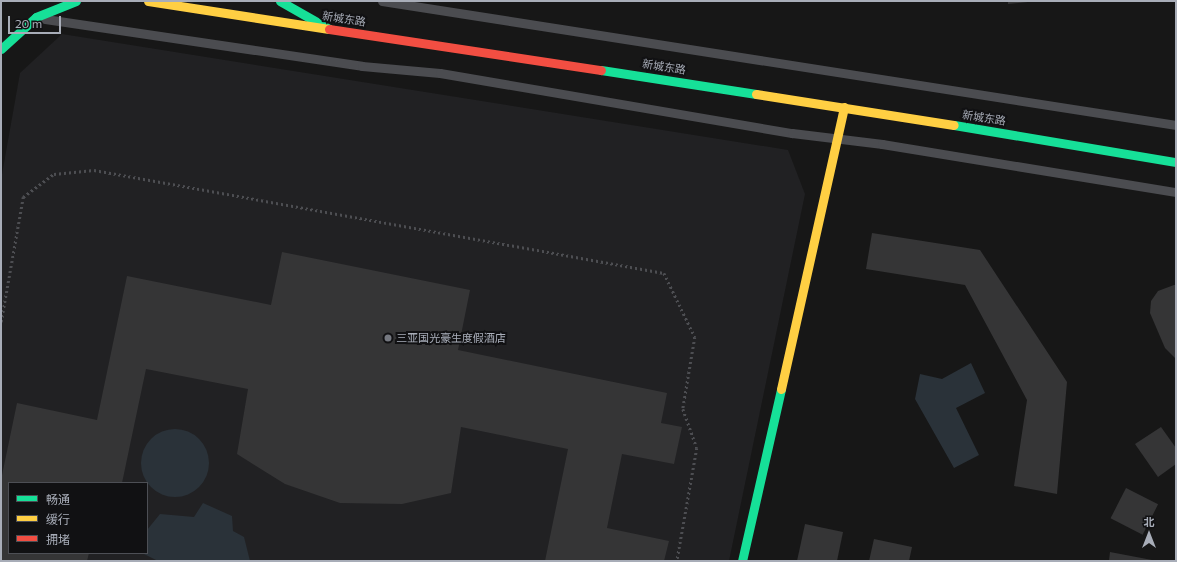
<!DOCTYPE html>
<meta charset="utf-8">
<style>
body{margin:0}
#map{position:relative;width:1177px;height:562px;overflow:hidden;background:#171717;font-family:Commissioner,"Noto Sans SC",sans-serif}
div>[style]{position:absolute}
.built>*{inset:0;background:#212123}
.water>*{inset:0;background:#2a3239}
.round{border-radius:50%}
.building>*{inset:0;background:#353536;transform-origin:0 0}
.path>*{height:2.5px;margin-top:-1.25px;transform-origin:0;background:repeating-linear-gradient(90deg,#4d4e52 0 2px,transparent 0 5px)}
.lane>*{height:9px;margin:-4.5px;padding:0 4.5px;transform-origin:4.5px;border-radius:4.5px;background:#4b4c50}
.fast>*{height:9px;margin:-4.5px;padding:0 4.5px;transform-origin:4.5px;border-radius:4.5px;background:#16e098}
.slow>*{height:9px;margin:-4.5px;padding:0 4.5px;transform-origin:4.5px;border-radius:4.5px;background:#ffcf43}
.jam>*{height:9px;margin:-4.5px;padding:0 4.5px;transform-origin:4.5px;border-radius:4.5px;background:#f24e42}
.dots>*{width:11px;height:11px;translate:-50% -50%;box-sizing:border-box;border:2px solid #111113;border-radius:50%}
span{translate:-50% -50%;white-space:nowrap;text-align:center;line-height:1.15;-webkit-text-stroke:4px #111113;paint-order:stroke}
.street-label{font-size:11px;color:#a8adb8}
.poi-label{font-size:11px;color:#a8adb8}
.left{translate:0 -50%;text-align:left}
.frame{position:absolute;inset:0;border:2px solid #a8adb8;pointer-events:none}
.legend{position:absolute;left:8px;top:482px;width:140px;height:72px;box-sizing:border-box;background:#111113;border:1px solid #4d4f55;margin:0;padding:5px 7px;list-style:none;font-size:12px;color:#a8adb8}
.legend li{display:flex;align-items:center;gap:8px;height:20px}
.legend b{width:20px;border:1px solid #4d4f55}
.north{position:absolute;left:1129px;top:514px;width:40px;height:40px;-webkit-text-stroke:3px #111113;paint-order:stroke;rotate:0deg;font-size:11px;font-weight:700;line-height:16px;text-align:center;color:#a8adb8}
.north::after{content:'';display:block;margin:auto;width:14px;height:18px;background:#a8adb8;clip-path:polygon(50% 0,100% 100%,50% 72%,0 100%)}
.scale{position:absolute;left:8px;top:16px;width:53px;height:18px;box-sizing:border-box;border:2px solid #a8adb8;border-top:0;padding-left:5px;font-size:12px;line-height:14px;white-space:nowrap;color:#a8adb8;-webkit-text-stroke:3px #111113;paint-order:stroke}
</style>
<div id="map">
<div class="built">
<div style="clip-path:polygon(evenodd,62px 34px,788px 150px,805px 194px,729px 561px,1px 561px,1px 180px,20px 73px,62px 34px,9px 483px,147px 483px,147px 553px,9px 553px,9px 483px)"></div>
</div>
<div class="water">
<div style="clip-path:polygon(971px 363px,985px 393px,956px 408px,979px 455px,954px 468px,915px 399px,920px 374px,942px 379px)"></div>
<div class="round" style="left:141px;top:429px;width:68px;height:68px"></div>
<div style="clip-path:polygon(203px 503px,232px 516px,233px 531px,244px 537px,250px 561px,158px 561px,142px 553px,147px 553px,147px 530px,160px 514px,194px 517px)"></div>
</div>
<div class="building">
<div style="clip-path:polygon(1008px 1px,1028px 1px,1028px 2px,1008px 4px)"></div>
<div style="clip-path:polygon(872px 233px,980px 250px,1067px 382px,1057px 494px,1014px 486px,1027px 400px,965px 285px,866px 269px)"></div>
<div style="clip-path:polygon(282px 252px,470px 290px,458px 350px,667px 393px,661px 423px,682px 427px,674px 464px,622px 454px,607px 528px,669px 541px,664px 561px,545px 561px,568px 449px,461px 427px,451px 493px,402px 504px,340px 503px,285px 484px,237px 454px,248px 389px,146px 369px,122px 483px,9px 483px,9px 553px,89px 553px,87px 561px,1px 561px,1px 480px,17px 403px,97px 420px,127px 276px,271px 305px)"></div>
<div style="clip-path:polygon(1174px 285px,1176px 285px,1176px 359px,1165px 348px,1150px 313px,1151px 301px,1158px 291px)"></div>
<div style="clip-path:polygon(1161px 427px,1176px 448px,1176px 464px,1158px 477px,1135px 444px)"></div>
<div style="left:1126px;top:488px;width:36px;height:34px;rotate:27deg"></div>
<div style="clip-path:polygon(805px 524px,843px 532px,837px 561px,797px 561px)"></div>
<div style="clip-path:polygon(874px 539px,912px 547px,909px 561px,869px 561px)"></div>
<div style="clip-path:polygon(1110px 552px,1152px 560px,1152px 561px,1109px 561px)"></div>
</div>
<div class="path">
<div style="left:1px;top:322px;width:127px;rotate:-80deg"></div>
<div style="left:23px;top:197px;width:39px;rotate:-37deg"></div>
<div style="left:54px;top:174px;width:40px;rotate:-5.7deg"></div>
<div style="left:94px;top:170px;width:579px;rotate:10.24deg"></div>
<div style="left:664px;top:273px;width:71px;rotate:64.2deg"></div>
<div style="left:695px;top:337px;width:73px;rotate:99.5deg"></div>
<div style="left:683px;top:409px;width:41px;rotate:70.3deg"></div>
<div style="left:697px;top:448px;width:115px;rotate:100deg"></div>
</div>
<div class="lane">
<div style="left:382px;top:1px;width:804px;rotate:8.88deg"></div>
<div style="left:45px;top:19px;width:320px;rotate:8.4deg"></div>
<div style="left:362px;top:66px;width:78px;rotate:5.1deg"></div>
<div style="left:440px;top:73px;width:357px;rotate:9.7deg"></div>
<div style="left:792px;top:133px;width:91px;rotate:7deg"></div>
<div style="left:882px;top:144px;width:298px;rotate:9.3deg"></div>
</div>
<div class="fast">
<div style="left:280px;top:1px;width:56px;rotate:29.7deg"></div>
<div style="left:1px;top:49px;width:47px;rotate:-42.4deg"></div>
<div style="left:36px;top:17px;width:43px;rotate:-21.8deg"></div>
<div style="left:601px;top:70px;width:157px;rotate:8.8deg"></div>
<div style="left:954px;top:125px;width:225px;rotate:9.5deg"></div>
<div style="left:742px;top:561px;width:176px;rotate:-77.2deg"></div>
</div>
<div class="slow">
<div style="left:148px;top:1px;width:183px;rotate:8.8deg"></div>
<div style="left:756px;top:94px;width:200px;rotate:8.9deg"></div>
<div style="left:781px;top:389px;width:289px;rotate:-77.4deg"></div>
</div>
<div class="jam">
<div style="left:329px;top:29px;width:275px;rotate:8.6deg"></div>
</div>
<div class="dots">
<div style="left:388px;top:338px;background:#757880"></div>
</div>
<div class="street-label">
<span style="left:344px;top:19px;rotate:9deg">新城东路</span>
<span style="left:664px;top:67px;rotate:9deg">新城东路</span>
<span style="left:984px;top:118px;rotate:9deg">新城东路</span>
</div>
<div class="poi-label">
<span class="left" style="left:396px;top:338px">三亚国光豪生度假酒店</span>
</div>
<div class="frame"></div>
<ul class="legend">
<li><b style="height:5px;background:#16e098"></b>畅通</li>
<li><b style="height:5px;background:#ffcf43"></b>缓行</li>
<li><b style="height:5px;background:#f24e42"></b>拥堵</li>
</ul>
<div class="north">北</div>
<div class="scale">20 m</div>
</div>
